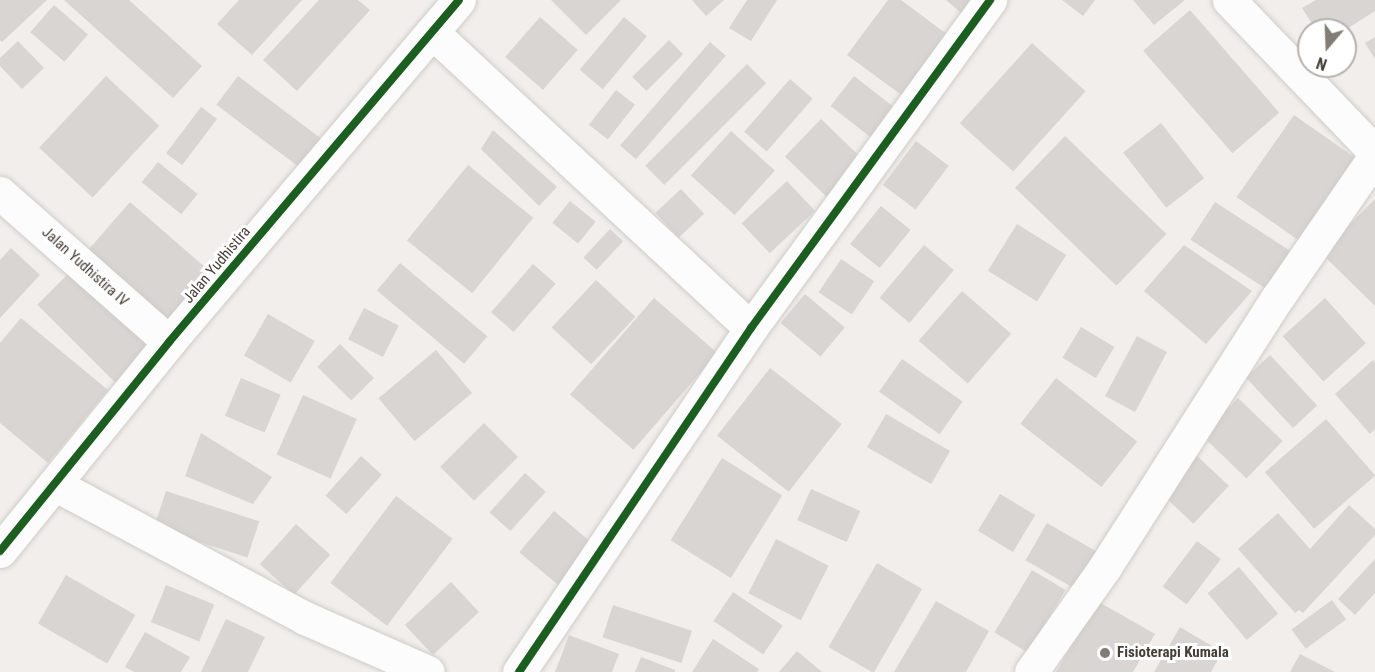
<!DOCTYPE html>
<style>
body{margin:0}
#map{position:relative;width:1375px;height:672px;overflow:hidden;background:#f1eeeb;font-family:"Roboto Condensed",sans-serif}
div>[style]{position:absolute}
.building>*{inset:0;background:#d9d5d2;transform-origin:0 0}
.roads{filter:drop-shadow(0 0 2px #cfccc8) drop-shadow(0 0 2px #cfccc8)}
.minor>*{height:33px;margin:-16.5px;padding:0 16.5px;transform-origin:16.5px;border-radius:16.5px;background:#fdfcfc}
.tertiary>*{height:33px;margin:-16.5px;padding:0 16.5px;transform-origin:16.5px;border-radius:16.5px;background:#fdfcfc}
.cycleway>*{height:8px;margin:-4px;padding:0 4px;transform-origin:4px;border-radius:4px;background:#1b5e20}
.dots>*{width:16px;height:16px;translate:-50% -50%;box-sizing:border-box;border:3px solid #fff;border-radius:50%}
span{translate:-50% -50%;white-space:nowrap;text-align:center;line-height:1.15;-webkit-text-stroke:6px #fff;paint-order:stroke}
.street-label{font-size:15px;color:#473f37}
.poi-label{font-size:15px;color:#473f37;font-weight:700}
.left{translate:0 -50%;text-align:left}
.north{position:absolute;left:1297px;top:18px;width:60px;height:60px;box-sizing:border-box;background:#fff;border:2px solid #b5b2af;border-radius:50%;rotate:199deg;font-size:16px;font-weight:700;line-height:24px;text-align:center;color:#473f37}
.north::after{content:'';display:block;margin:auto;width:21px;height:27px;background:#827c76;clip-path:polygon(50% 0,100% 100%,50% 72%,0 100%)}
</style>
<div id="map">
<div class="building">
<div style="clip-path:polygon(0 0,47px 0,2px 42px,0 40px)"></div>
<div style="clip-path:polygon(64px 0,129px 0,202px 66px,173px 98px)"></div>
<div style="clip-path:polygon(239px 0,302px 0,252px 55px,217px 24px)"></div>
<div style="clip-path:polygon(319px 0,358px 0,370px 10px,297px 91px,263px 60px)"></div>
<div style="clip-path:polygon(551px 0,621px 0,586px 35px)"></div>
<div style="clip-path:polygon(692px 0,724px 0,706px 16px)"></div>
<div style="clip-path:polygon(747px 0,777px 0,751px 41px,729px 28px)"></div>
<div style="clip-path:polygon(888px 0,901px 0,956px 41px,911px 102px,847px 55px)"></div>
<div style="clip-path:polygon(946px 0,986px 0,969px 20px)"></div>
<div style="clip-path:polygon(1062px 0,1095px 0,1083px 16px)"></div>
<div style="clip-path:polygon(1133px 0,1185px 0,1154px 25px)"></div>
<div style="clip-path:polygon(1316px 0,1375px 0,1375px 11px,1345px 30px,1316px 30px,1302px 8px)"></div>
<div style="left:54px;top:5px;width:45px;height:36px;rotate:41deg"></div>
<div style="left:1190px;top:10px;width:136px;height:62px;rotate:49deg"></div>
<div style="left:540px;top:17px;width:50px;height:53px;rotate:41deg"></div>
<div style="left:624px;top:17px;width:30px;height:69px;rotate:40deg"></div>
<div style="clip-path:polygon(1375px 37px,1375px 59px,1365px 43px)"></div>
<div style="left:669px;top:40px;width:20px;height:52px;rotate:45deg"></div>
<div style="clip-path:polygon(18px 41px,44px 68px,22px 89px,0 66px,0 58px)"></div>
<div style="left:710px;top:42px;width:21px;height:137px;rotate:41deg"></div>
<div style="left:1032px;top:43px;width:72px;height:108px;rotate:42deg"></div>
<div style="left:747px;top:64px;width:27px;height:144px;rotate:45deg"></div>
<div style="left:106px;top:76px;width:73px;height:98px;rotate:43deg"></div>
<div style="left:238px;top:76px;width:104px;height:36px;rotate:37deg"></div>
<div style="left:854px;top:76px;width:63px;height:38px;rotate:38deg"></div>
<div style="left:790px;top:79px;width:30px;height:70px;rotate:41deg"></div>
<div style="left:616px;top:90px;width:24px;height:44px;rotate:38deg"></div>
<div style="left:201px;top:107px;width:20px;height:58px;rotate:37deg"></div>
<div style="left:1294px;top:115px;width:75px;height:100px;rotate:35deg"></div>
<div style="left:821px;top:119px;width:58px;height:52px;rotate:44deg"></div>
<div style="left:1161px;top:123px;width:70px;height:48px;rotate:52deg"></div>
<div style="clip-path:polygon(493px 130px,557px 187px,539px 206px,481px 149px)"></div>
<div style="left:731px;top:131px;width:59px;height:60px;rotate:42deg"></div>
<div style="left:1065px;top:136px;width:141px;height:72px;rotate:44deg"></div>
<div style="left:916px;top:141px;width:41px;height:55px;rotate:37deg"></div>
<div style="left:158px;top:162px;width:51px;height:26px;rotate:39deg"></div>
<div style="left:468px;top:165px;width:84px;height:97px;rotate:39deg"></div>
<div style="left:787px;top:181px;width:41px;height:62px;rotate:47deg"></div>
<div style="left:681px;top:189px;width:34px;height:35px;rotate:47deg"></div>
<div style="clip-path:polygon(1375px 199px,1375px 306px,1321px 253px)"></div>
<div style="left:570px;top:201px;width:33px;height:28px;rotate:39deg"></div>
<div style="left:130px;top:202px;width:108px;height:65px;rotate:41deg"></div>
<div style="left:1215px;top:202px;width:90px;height:45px;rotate:33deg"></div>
<div style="left:881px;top:206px;width:38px;height:49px;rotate:39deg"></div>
<div style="left:1017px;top:224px;width:58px;height:55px;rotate:32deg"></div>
<div style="left:610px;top:229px;width:18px;height:39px;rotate:43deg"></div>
<div style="left:924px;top:245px;width:39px;height:69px;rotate:40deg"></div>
<div style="clip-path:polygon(1184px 245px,1252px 291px,1206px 344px,1144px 291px)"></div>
<div style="clip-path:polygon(11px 248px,40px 275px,0 318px,0 260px)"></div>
<div style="left:841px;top:259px;width:40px;height:40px;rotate:34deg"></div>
<div style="left:400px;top:263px;width:114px;height:36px;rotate:40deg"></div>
<div style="left:533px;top:264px;width:30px;height:64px;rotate:41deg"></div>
<div style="left:72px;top:270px;width:110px;height:49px;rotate:45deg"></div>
<div style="left:596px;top:280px;width:54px;height:65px;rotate:43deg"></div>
<div style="left:962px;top:291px;width:65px;height:66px;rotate:41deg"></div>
<div style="left:805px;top:294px;width:52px;height:38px;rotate:40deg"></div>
<div style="left:654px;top:298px;width:84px;height:128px;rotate:41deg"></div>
<div style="left:1325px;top:298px;width:61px;height:57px;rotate:48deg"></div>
<div style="left:364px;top:308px;width:39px;height:35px;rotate:27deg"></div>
<div style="left:268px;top:314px;width:54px;height:48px;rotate:30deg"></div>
<div style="clip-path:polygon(21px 318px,108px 390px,48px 463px,0 423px,0 343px)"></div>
<div style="left:1081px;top:327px;width:39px;height:36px;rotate:31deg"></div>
<div style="left:1137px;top:336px;width:34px;height:68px;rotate:28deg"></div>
<div style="left:340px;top:344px;width:48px;height:32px;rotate:45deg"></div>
<div style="left:436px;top:350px;width:56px;height:75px;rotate:50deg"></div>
<div style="left:1270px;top:355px;width:69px;height:33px;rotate:47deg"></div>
<div style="left:902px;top:359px;width:74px;height:40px;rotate:35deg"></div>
<div style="clip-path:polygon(1373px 360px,1375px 363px,1375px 429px,1370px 434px,1335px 394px)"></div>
<div style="left:770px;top:368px;width:91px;height:86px;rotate:38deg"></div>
<div style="left:241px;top:378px;width:43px;height:41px;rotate:23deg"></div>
<div style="left:1056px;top:378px;width:103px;height:58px;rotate:38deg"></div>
<div style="left:303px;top:395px;width:59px;height:65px;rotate:24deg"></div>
<div style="left:1238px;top:398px;width:62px;height:52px;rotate:44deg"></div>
<div style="left:886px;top:414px;width:74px;height:38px;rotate:30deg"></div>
<div style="left:1326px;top:419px;width:75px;height:81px;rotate:49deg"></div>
<div style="left:484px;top:423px;width:48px;height:62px;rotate:45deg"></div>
<div style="clip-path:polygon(201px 433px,272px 477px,253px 504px,185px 476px)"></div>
<div style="left:1196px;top:455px;width:45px;height:52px;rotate:43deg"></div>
<div style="left:361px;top:456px;width:28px;height:53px;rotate:42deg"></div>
<div style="left:722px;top:458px;width:71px;height:97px;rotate:32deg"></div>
<div style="left:525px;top:473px;width:28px;height:53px;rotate:42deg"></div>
<div style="left:811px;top:489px;width:54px;height:34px;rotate:24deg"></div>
<div style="left:166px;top:491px;width:98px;height:38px;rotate:18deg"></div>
<div style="left:1000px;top:494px;width:41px;height:43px;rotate:31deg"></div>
<div style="left:396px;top:496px;width:71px;height:109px;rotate:37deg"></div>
<div style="clip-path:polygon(1349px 505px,1375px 529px,1375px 535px,1303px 613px,1299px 610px,1295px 613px,1238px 549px,1278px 513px,1310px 549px)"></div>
<div style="left:554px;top:511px;width:52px;height:54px;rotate:40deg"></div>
<div style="left:1047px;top:523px;width:59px;height:43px;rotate:30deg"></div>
<div style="left:296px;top:524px;width:46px;height:54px;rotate:42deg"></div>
<div style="left:776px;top:539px;width:59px;height:61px;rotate:27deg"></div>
<div style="left:1197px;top:541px;width:30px;height:57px;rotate:37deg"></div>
<div style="clip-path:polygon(1375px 559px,1375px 593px,1355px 615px,1338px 599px)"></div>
<div style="left:877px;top:563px;width:52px;height:97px;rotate:30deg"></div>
<div style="left:1239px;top:567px;width:61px;height:41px;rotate:50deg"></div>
<div style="left:1032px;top:570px;width:39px;height:73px;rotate:31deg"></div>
<div style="left:66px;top:575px;width:80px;height:56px;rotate:30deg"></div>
<div style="left:451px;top:582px;width:41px;height:63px;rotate:47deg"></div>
<div style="left:166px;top:585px;width:52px;height:40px;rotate:22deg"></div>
<div style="left:733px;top:592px;width:60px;height:35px;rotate:34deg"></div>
<div style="left:1332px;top:600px;width:24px;height:50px;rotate:54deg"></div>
<div style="clip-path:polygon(936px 601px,989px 631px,966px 672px,894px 672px)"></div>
<div style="clip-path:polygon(1097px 601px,1155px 634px,1133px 672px,1056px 672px)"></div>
<div style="left:613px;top:605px;width:83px;height:34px;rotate:18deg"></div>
<div style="clip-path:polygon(226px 619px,265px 637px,248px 672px,201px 672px)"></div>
<div style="clip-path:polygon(1180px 627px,1222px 652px,1211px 672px,1154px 672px)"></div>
<div style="clip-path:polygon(145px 632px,190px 657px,181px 672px,134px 672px,125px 667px)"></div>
<div style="clip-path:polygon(569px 635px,619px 654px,612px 672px,555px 672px)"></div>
<div style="clip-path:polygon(713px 639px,759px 669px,757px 672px,692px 672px)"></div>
<div style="clip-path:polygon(797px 651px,822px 672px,779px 672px)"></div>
<div style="clip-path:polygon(1300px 654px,1335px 672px,1290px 672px)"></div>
<div style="clip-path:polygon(641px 657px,675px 670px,675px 672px,635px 672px)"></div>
</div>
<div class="roads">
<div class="minor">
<div style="left:1229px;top:0;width:211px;rotate:46.2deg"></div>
<div style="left:432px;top:32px;width:435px;rotate:42.9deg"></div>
<div style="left:0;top:193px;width:225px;rotate:41.4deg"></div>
<div style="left:54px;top:484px;width:285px;rotate:28.1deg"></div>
<div style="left:305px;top:618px;width:134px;rotate:23.7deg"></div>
<div style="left:519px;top:672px;width:415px;rotate:-56deg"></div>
<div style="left:751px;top:328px;width:406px;rotate:-53.9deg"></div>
<div style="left:1031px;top:672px;width:128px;rotate:-54.8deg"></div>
<div style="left:1105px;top:567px;width:321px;rotate:-57.4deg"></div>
<div style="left:1278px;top:297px;width:171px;rotate:-55.5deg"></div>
</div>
<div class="tertiary">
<div style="left:0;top:551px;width:269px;rotate:-51deg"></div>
<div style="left:169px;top:342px;width:448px;rotate:-49.7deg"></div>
</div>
</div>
<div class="cycleway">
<div style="left:0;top:551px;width:269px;rotate:-51deg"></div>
<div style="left:169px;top:342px;width:448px;rotate:-49.7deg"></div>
<div style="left:519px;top:672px;width:415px;rotate:-56deg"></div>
<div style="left:751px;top:328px;width:406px;rotate:-53.9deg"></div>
</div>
<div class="dots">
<div style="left:1105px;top:653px;background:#827c76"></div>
</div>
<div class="street-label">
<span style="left:217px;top:265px;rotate:-50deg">Jalan Yudhistira</span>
<span style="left:85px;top:267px;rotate:42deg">Jalan Yudhistira IV</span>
</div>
<div class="poi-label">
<span class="left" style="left:1117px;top:653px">Fisioterapi Kumala</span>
</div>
<div class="north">N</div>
</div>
